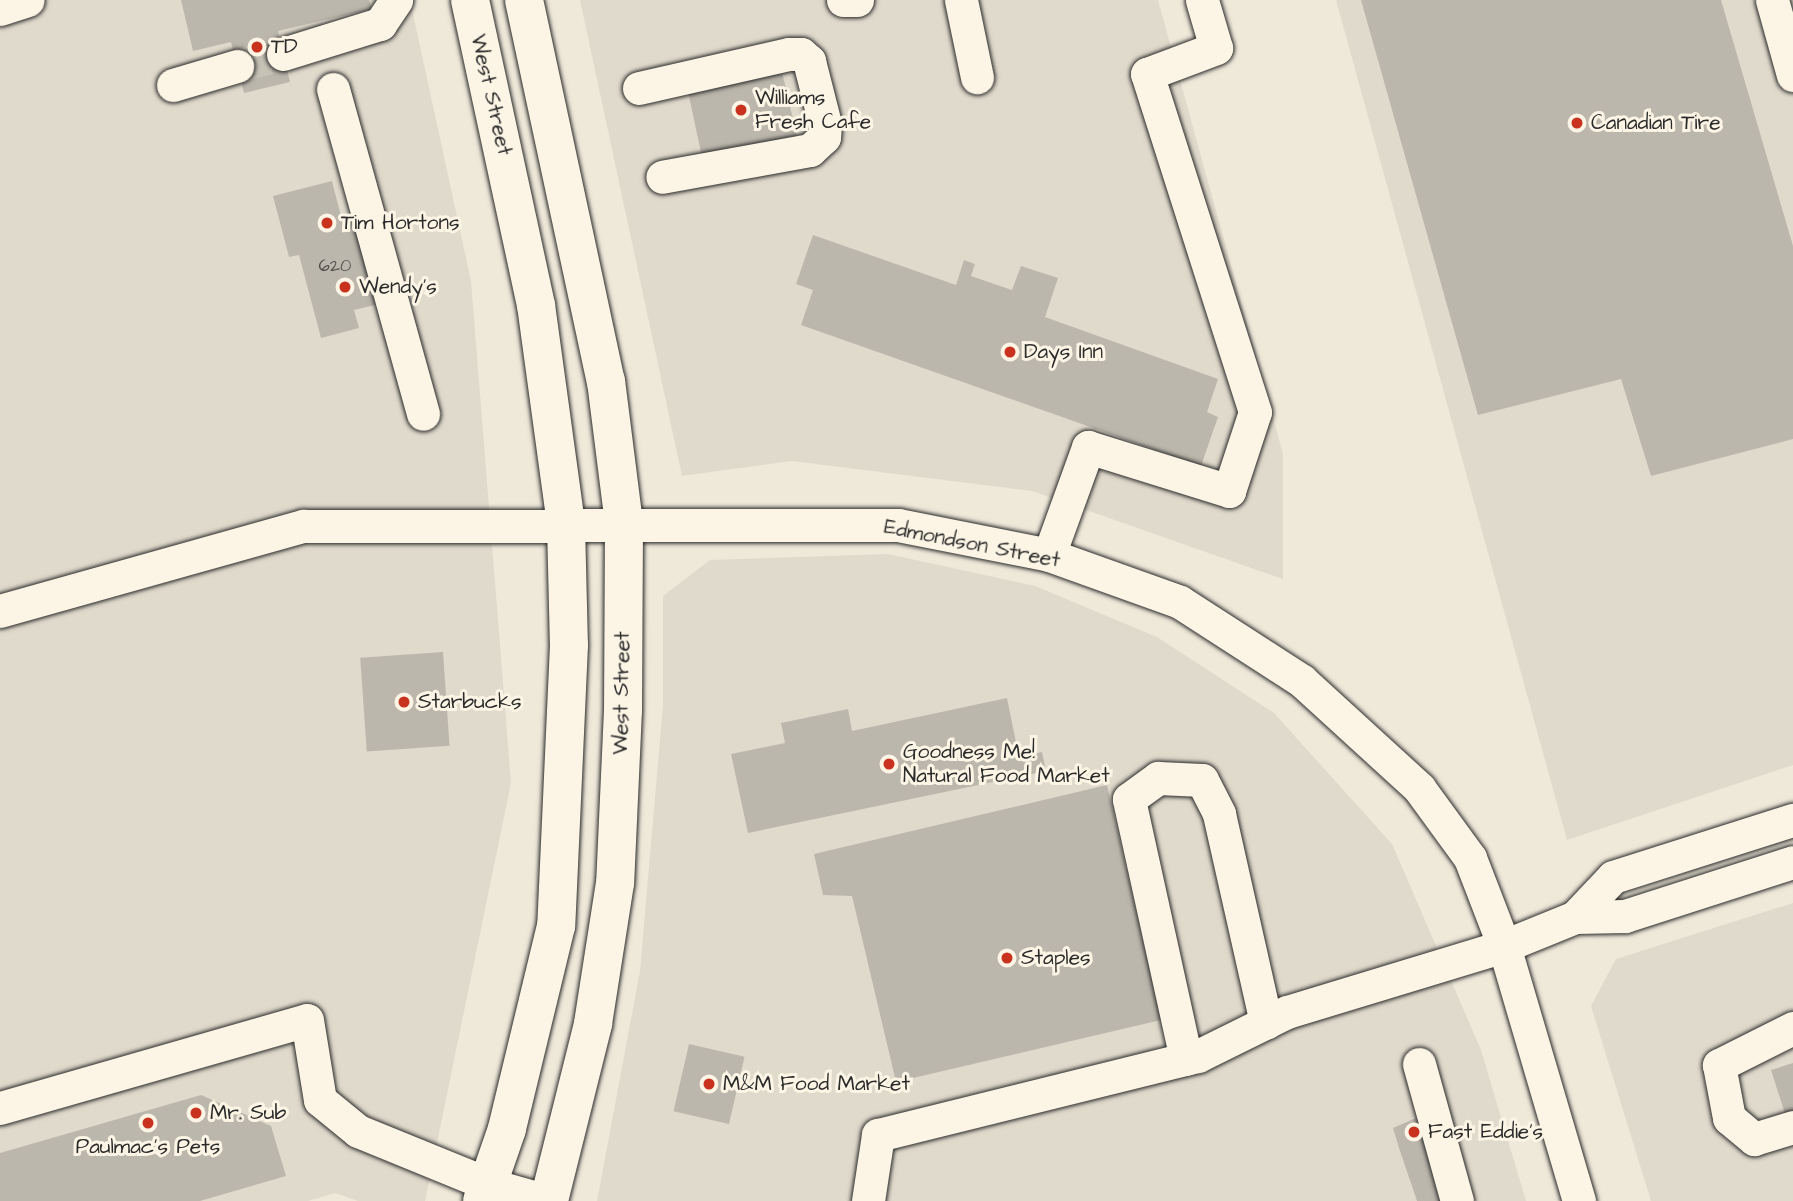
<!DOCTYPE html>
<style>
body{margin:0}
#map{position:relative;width:1793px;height:1201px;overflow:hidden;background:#efe9da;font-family:"Architects Daughter",sans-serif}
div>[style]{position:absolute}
.built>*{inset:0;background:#e0dacc}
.building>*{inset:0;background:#bcb7ac;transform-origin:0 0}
.minor-tunnel>*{height:33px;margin-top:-16.5px;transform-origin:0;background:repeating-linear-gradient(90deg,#c8c3b7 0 33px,transparent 0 50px)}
.roads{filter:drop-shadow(0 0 2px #2b2b2b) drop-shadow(0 0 2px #2b2b2b)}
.minor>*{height:33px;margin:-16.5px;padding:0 16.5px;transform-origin:16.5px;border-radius:16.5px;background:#fcf5e5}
.major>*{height:38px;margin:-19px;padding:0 19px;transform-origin:19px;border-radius:19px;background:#fcf5e5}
.dots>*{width:19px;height:19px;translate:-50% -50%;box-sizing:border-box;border:4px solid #fcf5e5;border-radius:50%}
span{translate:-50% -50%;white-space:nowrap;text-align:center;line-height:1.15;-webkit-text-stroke:6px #fcf5e5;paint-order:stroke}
.number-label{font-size:18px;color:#4f4e4b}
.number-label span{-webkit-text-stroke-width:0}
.poi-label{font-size:21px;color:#2b2b2b}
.left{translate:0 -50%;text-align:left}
.street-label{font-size:21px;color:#2b2b2b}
</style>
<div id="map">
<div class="built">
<div style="clip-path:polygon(0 0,410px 0,471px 281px,511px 783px,425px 1201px,358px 1201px,335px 1193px,308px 1201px,0 1201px)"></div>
<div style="clip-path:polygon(580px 0,1158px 0,1283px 454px,1283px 579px,1032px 491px,792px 461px,682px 476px)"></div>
<div style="clip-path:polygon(1336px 0,1793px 0,1793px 765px,1567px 840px)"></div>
<div style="clip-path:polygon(888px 554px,1035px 586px,1157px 637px,1274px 713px,1392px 844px,1481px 1050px,1526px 1201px,597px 1201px,640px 971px,663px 705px,663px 596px,710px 560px)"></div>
<div style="clip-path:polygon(1793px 903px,1793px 1201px,1651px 1201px,1591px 1006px,1616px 959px)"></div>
</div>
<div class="building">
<div style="clip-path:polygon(181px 0,369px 0,372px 9px,278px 31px,290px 82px,244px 93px,231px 42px,193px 51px)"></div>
<div style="clip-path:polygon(1361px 0,1721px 0,1793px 246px,1793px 439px,1651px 476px,1621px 379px,1478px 415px)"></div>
<div style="clip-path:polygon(782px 72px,797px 136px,702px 157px,684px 73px)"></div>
<div style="clip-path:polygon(332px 181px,342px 220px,352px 218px,379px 304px,354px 310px,359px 328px,321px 338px,299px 255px,289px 257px,273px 196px)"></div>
<div style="clip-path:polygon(813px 235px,956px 285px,964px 260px,975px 264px,971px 276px,1012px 290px,1021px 266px,1058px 278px,1045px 317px,1218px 379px,1207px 412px,1218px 417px,1201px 466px,801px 325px,813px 290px,796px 284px)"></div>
<div style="left:443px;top:652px;width:94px;height:83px;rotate:86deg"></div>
<div style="clip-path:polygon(1007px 698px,1019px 757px,1042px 752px,1046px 771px,748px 833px,731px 754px,785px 743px,781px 723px,848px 709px,852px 731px)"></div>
<div style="clip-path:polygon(1107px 785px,1161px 1020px,896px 1082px,852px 896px,823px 895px,814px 854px)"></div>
<div style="left:689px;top:1044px;width:57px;height:69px;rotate:13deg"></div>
<div style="clip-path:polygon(1793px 1063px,1793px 1124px,1789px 1126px,1771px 1070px)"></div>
<div style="clip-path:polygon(201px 1095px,271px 1126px,286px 1176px,200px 1201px,0 1201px,0 1153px)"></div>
<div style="clip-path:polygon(1416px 1118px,1424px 1119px,1443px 1201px,1417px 1201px,1400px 1151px,1393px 1128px)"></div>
</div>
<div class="minor-tunnel">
<div style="left:237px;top:66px;width:48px;rotate:-14.6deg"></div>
</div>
<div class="roads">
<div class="minor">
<div style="left:843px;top:0;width:14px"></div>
<div style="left:961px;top:0;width:79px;rotate:78.3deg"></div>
<div style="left:1772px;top:0;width:78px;rotate:74.4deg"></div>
<div style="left:0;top:9px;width:29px;rotate:-18deg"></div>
<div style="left:283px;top:54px;width:102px;rotate:-17.2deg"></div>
<div style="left:380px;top:24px;width:29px;rotate:-56deg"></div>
<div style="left:173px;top:85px;width:67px;rotate:-16.5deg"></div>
<div style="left:639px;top:88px;width:154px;rotate:-12.8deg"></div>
<div style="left:789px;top:54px;width:12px"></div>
<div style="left:801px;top:54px;width:11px;rotate:41deg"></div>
<div style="left:809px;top:61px;width:65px;rotate:75.7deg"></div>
<div style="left:825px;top:124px;width:13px;rotate:94deg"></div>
<div style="left:824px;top:137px;width:19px;rotate:137deg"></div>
<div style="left:810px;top:150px;width:150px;rotate:169.7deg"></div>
<div style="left:333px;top:89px;width:337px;rotate:74.5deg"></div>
<div style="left:1049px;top:555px;width:115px;rotate:-70.1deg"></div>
<div style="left:1088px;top:447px;width:148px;rotate:17.3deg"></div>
<div style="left:1229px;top:491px;width:83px;rotate:-71.8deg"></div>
<div style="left:1255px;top:412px;width:355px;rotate:-107.7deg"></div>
<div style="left:1147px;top:74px;width:74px;rotate:-20.6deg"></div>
<div style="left:1216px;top:48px;width:50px;rotate:-106.3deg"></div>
<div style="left:0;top:611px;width:315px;rotate:-15.7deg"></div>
<div style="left:303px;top:526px;width:595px;rotate:-0.1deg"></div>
<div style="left:898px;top:525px;width:154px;rotate:11.2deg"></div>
<div style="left:1049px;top:555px;width:139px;rotate:19.7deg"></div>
<div style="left:1180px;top:602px;width:145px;rotate:32.9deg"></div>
<div style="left:1302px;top:681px;width:159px;rotate:42.4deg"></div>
<div style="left:1419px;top:788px;width:87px;rotate:53.9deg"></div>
<div style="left:1470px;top:858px;width:94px;rotate:68.9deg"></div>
<div style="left:1504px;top:946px;width:266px;rotate:73.6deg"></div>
<div style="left:1575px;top:917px;width:55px;rotate:-46.5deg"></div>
<div style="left:1613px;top:877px;width:189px;rotate:-17.6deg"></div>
<div style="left:1793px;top:1028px;width:83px;rotate:153.4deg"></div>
<div style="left:1719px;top:1065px;width:54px;rotate:79.3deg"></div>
<div style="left:1729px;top:1118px;width:33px;rotate:40deg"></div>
<div style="left:1754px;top:1139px;width:41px;rotate:-17.1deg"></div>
<div style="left:1186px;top:1059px;width:266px;rotate:-102.4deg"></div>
<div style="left:1129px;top:799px;width:36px;rotate:-36deg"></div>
<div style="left:1158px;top:778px;width:44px;rotate:2.6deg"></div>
<div style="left:1202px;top:780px;width:38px;rotate:63deg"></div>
<div style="left:1219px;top:814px;width:214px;rotate:77.3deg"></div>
<div style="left:1419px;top:1064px;width:142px;rotate:74.5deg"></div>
<div style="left:0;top:1108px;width:319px;rotate:-16deg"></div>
<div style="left:307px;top:1020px;width:81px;rotate:80.8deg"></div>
<div style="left:320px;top:1100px;width:49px;rotate:39.2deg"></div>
<div style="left:358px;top:1131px;width:140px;rotate:22.2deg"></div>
<div style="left:488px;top:1184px;width:61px;rotate:16.1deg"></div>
<div style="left:868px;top:1201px;width:67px;rotate:-81.4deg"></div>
<div style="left:878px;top:1135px;width:330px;rotate:-13.9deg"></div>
<div style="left:1198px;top:1056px;width:99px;rotate:-26.3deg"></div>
<div style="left:1287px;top:1012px;width:227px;rotate:-16.9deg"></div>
<div style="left:1504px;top:946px;width:77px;rotate:-22.2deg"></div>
<div style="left:1575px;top:917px;width:50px;rotate:-1.1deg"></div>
<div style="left:1625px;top:916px;width:176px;rotate:-17.8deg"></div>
</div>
<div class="major">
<div style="left:470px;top:0;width:312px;rotate:77.8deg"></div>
<div style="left:536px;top:305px;width:222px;rotate:82.2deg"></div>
<div style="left:566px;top:525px;width:120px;rotate:88.6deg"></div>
<div style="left:569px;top:645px;width:281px;rotate:92.6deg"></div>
<div style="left:556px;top:926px;width:209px;rotate:103.6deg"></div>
<div style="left:507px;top:1129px;width:76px;rotate:109.1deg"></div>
<div style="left:524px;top:0;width:390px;rotate:77.9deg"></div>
<div style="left:606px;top:381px;width:144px;rotate:82.8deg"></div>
<div style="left:624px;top:524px;width:186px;rotate:90.3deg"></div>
<div style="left:623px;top:710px;width:173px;rotate:92.6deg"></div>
<div style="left:615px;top:883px;width:143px;rotate:98.9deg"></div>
<div style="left:593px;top:1024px;width:182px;rotate:104deg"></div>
</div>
</div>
<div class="dots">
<div style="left:257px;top:47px;background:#c8321e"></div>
<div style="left:741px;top:110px;background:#c8321e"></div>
<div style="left:1577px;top:123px;background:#c8321e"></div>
<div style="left:327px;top:223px;background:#c8321e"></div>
<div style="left:345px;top:287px;background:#c8321e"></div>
<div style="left:1010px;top:352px;background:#c8321e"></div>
<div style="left:404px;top:702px;background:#c8321e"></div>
<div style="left:889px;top:764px;background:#c8321e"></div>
<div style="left:1007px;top:958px;background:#c8321e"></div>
<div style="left:709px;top:1084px;background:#c8321e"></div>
<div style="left:196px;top:1113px;background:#c8321e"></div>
<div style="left:148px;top:1123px;background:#c8321e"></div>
<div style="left:1414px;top:1132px;background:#c8321e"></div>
</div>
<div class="number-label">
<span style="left:335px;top:266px">620</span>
</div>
<div class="poi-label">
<span class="left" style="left:271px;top:47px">TD</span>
<span class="left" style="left:755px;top:110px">Williams<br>Fresh Cafe</span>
<span class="left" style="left:1591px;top:123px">Canadian Tire</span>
<span class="left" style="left:341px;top:223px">Tim Hortons</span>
<span class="left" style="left:359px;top:287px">Wendy's</span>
<span class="left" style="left:1024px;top:352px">Days Inn</span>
<span class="left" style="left:418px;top:702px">Starbucks</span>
<span class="left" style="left:903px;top:764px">Goodness Me!<br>Natural Food Market</span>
<span class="left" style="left:1021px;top:958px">Staples</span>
<span class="left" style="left:723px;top:1084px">M&amp;M Food Market</span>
<span class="left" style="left:210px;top:1113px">Mr. Sub</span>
<span class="left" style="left:1428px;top:1132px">Fast Eddie's</span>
<span style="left:148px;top:1147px">Paulmac's Pets</span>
</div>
<div class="street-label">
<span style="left:491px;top:95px;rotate:77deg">West Street</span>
<span style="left:972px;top:544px;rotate:11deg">Edmondson Street</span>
<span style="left:622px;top:693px;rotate:-89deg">West Street</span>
</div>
</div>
